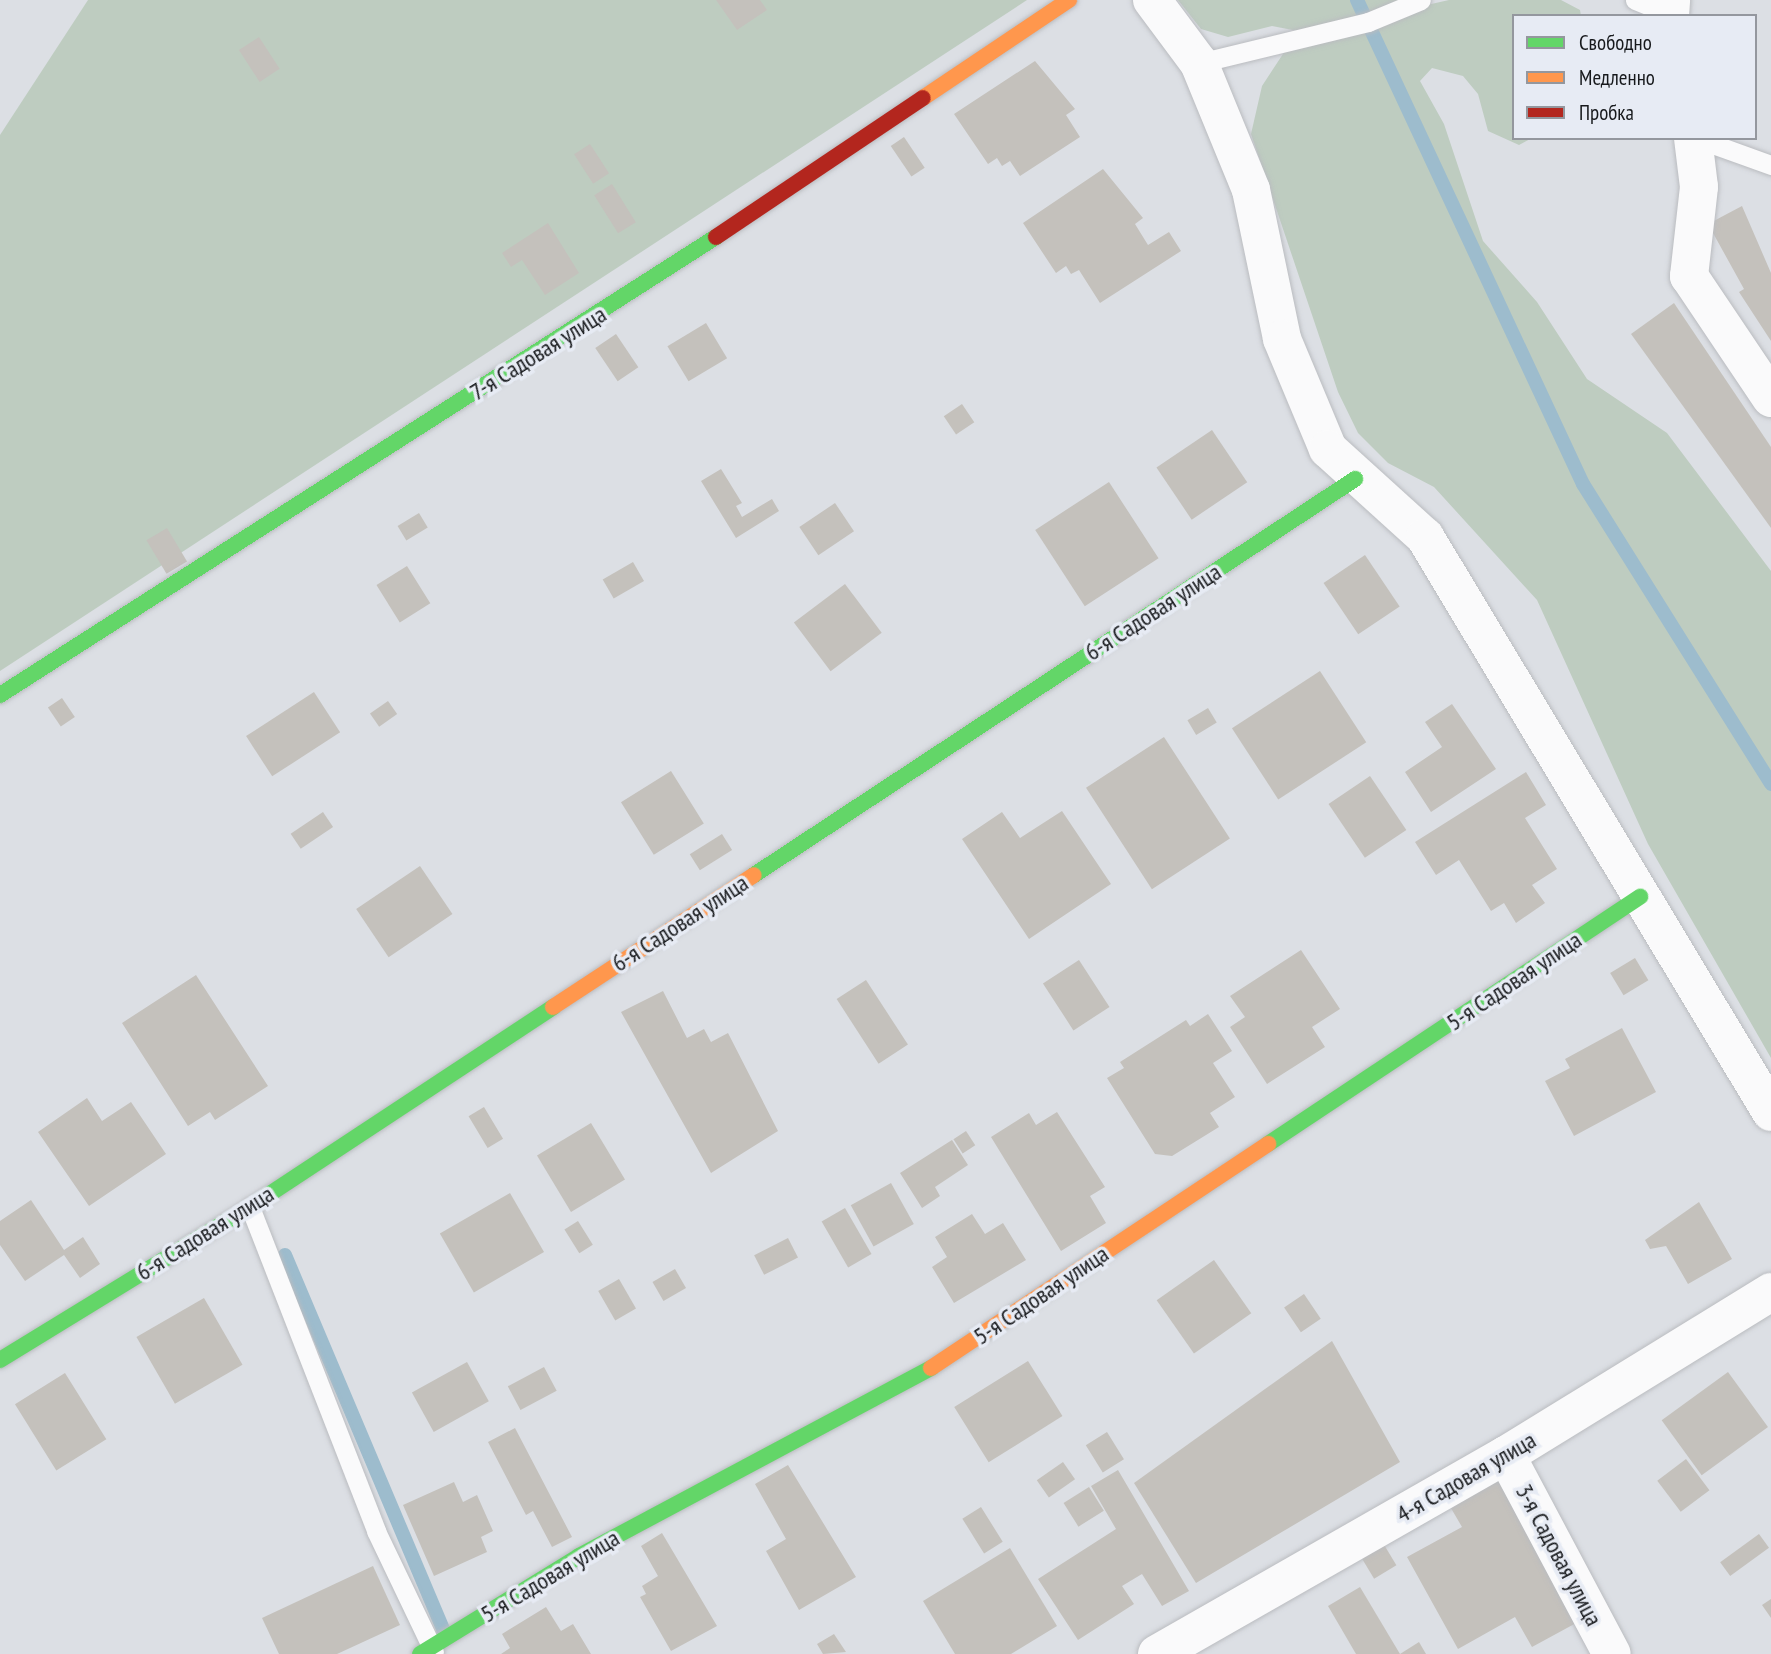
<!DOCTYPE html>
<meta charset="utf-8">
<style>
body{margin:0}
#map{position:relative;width:1771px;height:1654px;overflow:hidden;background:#dcdfe4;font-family:"PT Sans Narrow",sans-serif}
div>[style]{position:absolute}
.green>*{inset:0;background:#beccc0}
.stream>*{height:14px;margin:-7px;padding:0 7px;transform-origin:7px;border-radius:7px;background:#9dbccd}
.building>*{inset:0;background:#c4c1bc;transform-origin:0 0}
.roads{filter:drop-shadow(0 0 2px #babcc0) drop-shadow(0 0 2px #babcc0)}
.lane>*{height:19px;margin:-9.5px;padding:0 9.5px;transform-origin:9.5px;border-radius:9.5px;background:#fafafb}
.street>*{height:38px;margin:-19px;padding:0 19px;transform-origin:19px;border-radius:19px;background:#fafafb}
.fast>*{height:16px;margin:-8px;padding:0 8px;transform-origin:8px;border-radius:8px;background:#63d668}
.slow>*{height:16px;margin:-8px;padding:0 8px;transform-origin:8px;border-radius:8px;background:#ff974d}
.jam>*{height:16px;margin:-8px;padding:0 8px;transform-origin:8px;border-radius:8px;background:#b3261e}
span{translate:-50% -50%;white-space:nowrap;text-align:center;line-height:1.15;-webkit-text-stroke:7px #e7ebf4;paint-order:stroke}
.street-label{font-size:24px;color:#17191c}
.legend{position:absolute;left:1512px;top:14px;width:245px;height:126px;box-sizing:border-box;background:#e7ebf4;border:2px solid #94979e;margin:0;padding:9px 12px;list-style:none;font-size:21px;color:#17191c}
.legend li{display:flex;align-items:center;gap:14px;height:35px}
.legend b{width:35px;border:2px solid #94979e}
</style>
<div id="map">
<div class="green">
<div style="clip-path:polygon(88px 0,1027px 0,0 671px,0 135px)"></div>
<div style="clip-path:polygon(1178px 0,1417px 0,1418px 7px,1449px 0,1561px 0,1580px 10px,1581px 16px,1514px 16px,1514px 138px,1532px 138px,1519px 145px,1488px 131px,1478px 94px,1463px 76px,1432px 68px,1420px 81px,1444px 124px,1483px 241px,1537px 302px,1587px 379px,1667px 433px,1771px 571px,1771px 1058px,1648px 844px,1537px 600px,1434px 487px,1388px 463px,1358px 433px,1338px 392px,1251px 134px,1262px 86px,1298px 31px,1272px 26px,1228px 37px,1201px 29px)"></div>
</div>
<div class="stream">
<div style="left:1357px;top:0;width:534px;rotate:64.97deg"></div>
<div style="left:1583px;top:484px;width:354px;rotate:57.9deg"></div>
<div style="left:285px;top:1255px;width:415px;rotate:67.1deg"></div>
</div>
<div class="building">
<div style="clip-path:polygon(716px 0,760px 0,767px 10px,737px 30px)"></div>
<div style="left:259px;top:37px;width:38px;height:24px;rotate:57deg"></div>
<div style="clip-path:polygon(1035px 61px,1075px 109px,1066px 115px,1080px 137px,1020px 176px,1010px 161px,1002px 166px,997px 158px,988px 164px,954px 114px)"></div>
<div style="left:904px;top:137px;width:37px;height:16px;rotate:56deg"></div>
<div style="left:590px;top:144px;width:35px;height:19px;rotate:57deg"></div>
<div style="clip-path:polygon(1103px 169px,1143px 218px,1135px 224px,1148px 245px,1169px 232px,1181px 251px,1100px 303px,1079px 270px,1071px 274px,1066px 266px,1056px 273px,1023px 223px)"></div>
<div style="left:612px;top:184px;width:45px;height:21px;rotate:58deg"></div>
<div style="clip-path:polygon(1742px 206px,1771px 273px,1771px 341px,1739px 292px,1744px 289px,1708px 224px)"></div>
<div style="clip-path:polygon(548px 223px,579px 273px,545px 295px,522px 260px,511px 267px,502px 253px)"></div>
<div style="clip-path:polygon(1674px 303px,1771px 447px,1771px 528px,1631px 334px)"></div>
<div style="left:706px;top:323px;width:41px;height:45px;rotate:59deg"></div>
<div style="left:616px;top:334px;width:40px;height:25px;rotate:56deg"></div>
<div style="left:962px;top:404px;width:22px;height:22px;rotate:56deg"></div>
<div style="left:1212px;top:430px;width:63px;height:67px;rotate:56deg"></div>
<div style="clip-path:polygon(721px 469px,742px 503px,736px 506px,742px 517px,772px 499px,779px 511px,736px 538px,701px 481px)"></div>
<div style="left:1109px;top:482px;width:91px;height:88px;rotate:57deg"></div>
<div style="left:835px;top:503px;width:34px;height:43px;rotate:56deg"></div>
<div style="left:419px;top:513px;width:17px;height:25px;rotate:59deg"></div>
<div style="left:167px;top:528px;width:39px;height:24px;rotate:59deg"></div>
<div style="left:1365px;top:555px;width:62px;height:50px;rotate:56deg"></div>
<div style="left:633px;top:562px;width:22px;height:35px;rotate:60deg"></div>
<div style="left:407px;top:566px;width:44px;height:36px;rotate:58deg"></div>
<div style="left:845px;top:584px;width:61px;height:64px;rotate:53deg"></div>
<div style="left:1320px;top:671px;width:85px;height:105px;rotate:57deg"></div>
<div style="left:314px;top:692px;width:48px;height:81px;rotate:57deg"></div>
<div style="left:62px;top:698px;width:23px;height:17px;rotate:56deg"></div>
<div style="left:388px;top:701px;width:16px;height:22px;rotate:55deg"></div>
<div style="clip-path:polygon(1452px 704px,1496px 769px,1431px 812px,1405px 772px,1442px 747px,1425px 722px)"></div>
<div style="left:1208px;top:708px;width:17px;height:24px;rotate:59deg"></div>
<div style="left:1164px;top:737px;width:121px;height:93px;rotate:57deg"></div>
<div style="left:671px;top:771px;width:62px;height:59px;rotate:58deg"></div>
<div style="clip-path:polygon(1526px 772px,1546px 805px,1525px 818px,1557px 869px,1532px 885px,1545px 903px,1516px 923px,1504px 903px,1491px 911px,1459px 860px,1436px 875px,1415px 842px)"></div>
<div style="left:1370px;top:776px;width:65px;height:50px;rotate:56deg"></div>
<div style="clip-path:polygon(1062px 811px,1111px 884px,1029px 939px,962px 839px,1002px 812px,1020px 838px)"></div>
<div style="left:323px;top:812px;width:18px;height:39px;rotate:56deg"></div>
<div style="left:722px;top:834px;width:19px;height:38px;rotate:58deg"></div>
<div style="left:420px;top:866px;width:58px;height:77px;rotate:56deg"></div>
<div style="clip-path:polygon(1301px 950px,1340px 1009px,1312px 1027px,1325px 1047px,1267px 1084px,1230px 1027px,1245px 1017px,1230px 996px)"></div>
<div style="left:1635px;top:958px;width:26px;height:29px;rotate:59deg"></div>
<div style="left:1079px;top:960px;width:56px;height:43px;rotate:57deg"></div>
<div style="clip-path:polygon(196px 975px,268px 1086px,215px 1120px,210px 1112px,188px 1126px,122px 1023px)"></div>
<div style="left:866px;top:980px;width:77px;height:35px;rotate:57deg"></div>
<div style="clip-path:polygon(663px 991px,687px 1038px,704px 1029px,711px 1042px,728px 1033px,778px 1131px,711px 1173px,621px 1012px)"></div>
<div style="clip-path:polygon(1208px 1014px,1232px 1051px,1213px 1063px,1235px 1097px,1210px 1113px,1219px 1127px,1172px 1156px,1155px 1154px,1107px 1078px,1124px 1068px,1120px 1062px,1186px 1020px,1190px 1026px)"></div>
<div style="clip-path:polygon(1622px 1028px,1656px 1092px,1574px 1136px,1545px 1081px,1570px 1068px,1565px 1059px)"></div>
<div style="clip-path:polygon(87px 1098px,102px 1121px,131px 1102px,166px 1154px,89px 1206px,38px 1132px)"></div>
<div style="left:484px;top:1107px;width:37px;height:18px;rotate:59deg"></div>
<div style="clip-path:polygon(1057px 1112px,1105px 1187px,1090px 1196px,1106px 1223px,1061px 1251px,991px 1137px,1029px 1113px,1036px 1125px)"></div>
<div style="left:591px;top:1123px;width:66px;height:63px;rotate:59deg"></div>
<div style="left:966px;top:1131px;width:17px;height:15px;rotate:57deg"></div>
<div style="clip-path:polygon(952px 1140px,968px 1165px,935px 1187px,940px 1196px,922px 1208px,900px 1173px)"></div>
<div style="left:891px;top:1183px;width:47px;height:46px;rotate:61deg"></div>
<div style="left:510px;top:1193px;width:68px;height:81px;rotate:60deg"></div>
<div style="clip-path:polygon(31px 1200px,64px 1250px,83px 1237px,100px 1264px,80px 1278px,64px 1255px,25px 1281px,0 1245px,0 1221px)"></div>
<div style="clip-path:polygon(1699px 1202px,1732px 1259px,1688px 1284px,1666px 1246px,1650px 1249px,1645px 1240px)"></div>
<div style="left:845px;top:1208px;width:53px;height:27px;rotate:60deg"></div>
<div style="clip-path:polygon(972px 1214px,985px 1234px,1003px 1223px,1026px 1260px,954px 1303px,932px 1267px,947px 1257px,935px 1237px)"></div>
<div style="left:578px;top:1221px;width:28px;height:16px;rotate:58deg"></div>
<div style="left:788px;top:1238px;width:22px;height:38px;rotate:63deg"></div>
<div style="left:1214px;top:1260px;width:65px;height:70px;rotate:55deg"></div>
<div style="left:675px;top:1269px;width:22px;height:26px;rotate:60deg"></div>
<div style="left:619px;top:1279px;width:34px;height:24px;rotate:60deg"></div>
<div style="left:1304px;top:1294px;width:30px;height:24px;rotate:56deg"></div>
<div style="left:204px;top:1298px;width:77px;height:78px;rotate:60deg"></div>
<div style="clip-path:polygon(1332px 1341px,1400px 1462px,1196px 1583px,1134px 1483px)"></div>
<div style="left:1028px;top:1361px;width:65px;height:87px;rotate:58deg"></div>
<div style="left:467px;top:1362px;width:45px;height:63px;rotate:61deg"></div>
<div style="left:544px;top:1367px;width:27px;height:41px;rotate:62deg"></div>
<div style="left:1728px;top:1372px;width:68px;height:82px;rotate:54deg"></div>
<div style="left:65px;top:1373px;width:78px;height:59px;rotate:58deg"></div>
<div style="clip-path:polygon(515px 1428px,572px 1537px,552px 1547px,533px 1511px,526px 1515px,488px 1442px)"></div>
<div style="left:1107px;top:1432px;width:32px;height:25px;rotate:58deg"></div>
<div style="left:1686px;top:1459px;width:39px;height:36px;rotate:53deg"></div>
<div style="left:1063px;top:1462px;width:21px;height:32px;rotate:55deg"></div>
<div style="clip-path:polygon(788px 1465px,856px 1577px,799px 1610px,766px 1551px,786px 1539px,755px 1484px)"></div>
<div style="clip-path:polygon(1118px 1470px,1189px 1591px,1162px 1606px,1142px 1574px,1122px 1586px,1134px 1604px,1078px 1640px,1038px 1579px,1116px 1529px,1091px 1486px)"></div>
<div style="clip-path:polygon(1496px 1476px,1578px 1622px,1532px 1647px,1515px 1617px,1458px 1649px,1407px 1557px,1462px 1527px,1448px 1503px)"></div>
<div style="clip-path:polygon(454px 1482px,463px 1502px,477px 1495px,493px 1531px,481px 1537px,487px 1552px,434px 1576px,403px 1505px)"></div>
<div style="left:1089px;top:1487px;width:28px;height:30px;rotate:58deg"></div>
<div style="left:981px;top:1507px;width:41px;height:22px;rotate:58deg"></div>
<div style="clip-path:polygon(662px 1533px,717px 1626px,671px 1651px,640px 1597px,646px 1594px,642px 1586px,658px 1576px,641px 1546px)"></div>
<div style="left:1759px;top:1534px;width:17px;height:48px;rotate:54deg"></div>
<div style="left:1383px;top:1543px;width:26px;height:26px;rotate:59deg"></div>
<div style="clip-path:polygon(1010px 1548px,1057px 1626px,1011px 1654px,955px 1654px,923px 1601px)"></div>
<div style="clip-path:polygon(373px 1566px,400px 1625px,337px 1654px,279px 1654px,262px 1618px)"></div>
<div style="clip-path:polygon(1360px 1587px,1400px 1654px,1356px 1654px,1328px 1606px)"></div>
<div style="clip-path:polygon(1771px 1599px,1771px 1618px,1762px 1605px)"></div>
<div style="clip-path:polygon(546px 1607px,561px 1631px,573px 1624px,591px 1654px,501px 1654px,510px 1648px,502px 1634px)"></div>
<div style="clip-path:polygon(834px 1634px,846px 1652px,823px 1654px,817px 1644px)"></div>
<div style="clip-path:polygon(1419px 1642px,1426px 1654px,1400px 1654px)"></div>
</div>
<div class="roads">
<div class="lane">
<div style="left:1635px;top:0;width:38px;rotate:22deg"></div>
<div style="left:1199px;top:63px;width:174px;rotate:-13.6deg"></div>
<div style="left:1368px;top:22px;width:57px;rotate:-22.5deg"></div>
<div style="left:1696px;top:138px;width:80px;rotate:19.8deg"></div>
<div style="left:250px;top:1207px;width:348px;rotate:68.7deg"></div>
<div style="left:376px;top:1531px;width:134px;rotate:64.4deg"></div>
</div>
<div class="street">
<div style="left:1152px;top:0;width:79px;rotate:53.3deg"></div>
<div style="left:1199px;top:63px;width:137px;rotate:67.7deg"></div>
<div style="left:1251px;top:190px;width:152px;rotate:78.2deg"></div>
<div style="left:1282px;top:339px;width:119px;rotate:67.3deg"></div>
<div style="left:1328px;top:449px;width:131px;rotate:42.2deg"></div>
<div style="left:1425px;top:537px;width:671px;rotate:58.96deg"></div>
<div style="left:1670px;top:16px;width:16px;rotate:-86deg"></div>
<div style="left:1693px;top:138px;width:49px;rotate:83deg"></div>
<div style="left:1699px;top:187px;width:90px;rotate:96.4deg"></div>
<div style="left:1689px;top:276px;width:147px;rotate:56.1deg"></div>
<div style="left:1506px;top:1455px;width:225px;rotate:62deg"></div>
<div style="left:1157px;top:1654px;width:402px;rotate:-29.7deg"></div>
<div style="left:1506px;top:1455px;width:311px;rotate:-31.6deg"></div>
</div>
<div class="fast">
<div style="left:0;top:695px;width:850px;rotate:-32.61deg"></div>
<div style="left:754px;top:875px;width:720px;rotate:-33.38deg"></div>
<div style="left:1268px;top:1144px;width:447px;rotate:-33.6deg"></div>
<div style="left:0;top:1360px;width:293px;rotate:-31.5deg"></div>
<div style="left:250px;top:1207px;width:363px;rotate:-33.4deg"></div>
<div style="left:420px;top:1654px;width:187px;rotate:-31.6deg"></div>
<div style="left:579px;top:1556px;width:399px;rotate:-28.1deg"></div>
</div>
<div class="slow">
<div style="left:923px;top:98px;width:176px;rotate:-33.9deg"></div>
<div style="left:553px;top:1007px;width:240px;rotate:-33.3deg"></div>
<div style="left:931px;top:1368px;width:405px;rotate:-33.6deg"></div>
</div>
<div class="jam">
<div style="left:716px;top:237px;width:249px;rotate:-33.9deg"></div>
</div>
</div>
<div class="street-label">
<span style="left:538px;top:353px;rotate:-32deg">7-я Садовая улица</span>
<span style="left:1153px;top:612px;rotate:-33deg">6-я Садовая улица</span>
<span style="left:680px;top:923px;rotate:-33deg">6-я Садовая улица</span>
<span style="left:1514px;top:981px;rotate:-34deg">5-я Садовая улица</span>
<span style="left:205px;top:1233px;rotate:-32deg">6-я Садовая улица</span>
<span style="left:1041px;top:1295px;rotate:-34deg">5-я Садовая улица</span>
<span style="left:1466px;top:1477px;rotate:-30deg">4-я Садовая улица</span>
<span style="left:1559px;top:1555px;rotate:62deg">3-я Садовая улица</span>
<span style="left:550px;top:1576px;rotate:-31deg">5-я Садовая улица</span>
</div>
<ul class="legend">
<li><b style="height:9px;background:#63d668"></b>Свободно</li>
<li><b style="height:9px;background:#ff974d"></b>Медленно</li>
<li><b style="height:9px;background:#b3261e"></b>Пробка</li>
</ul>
</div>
